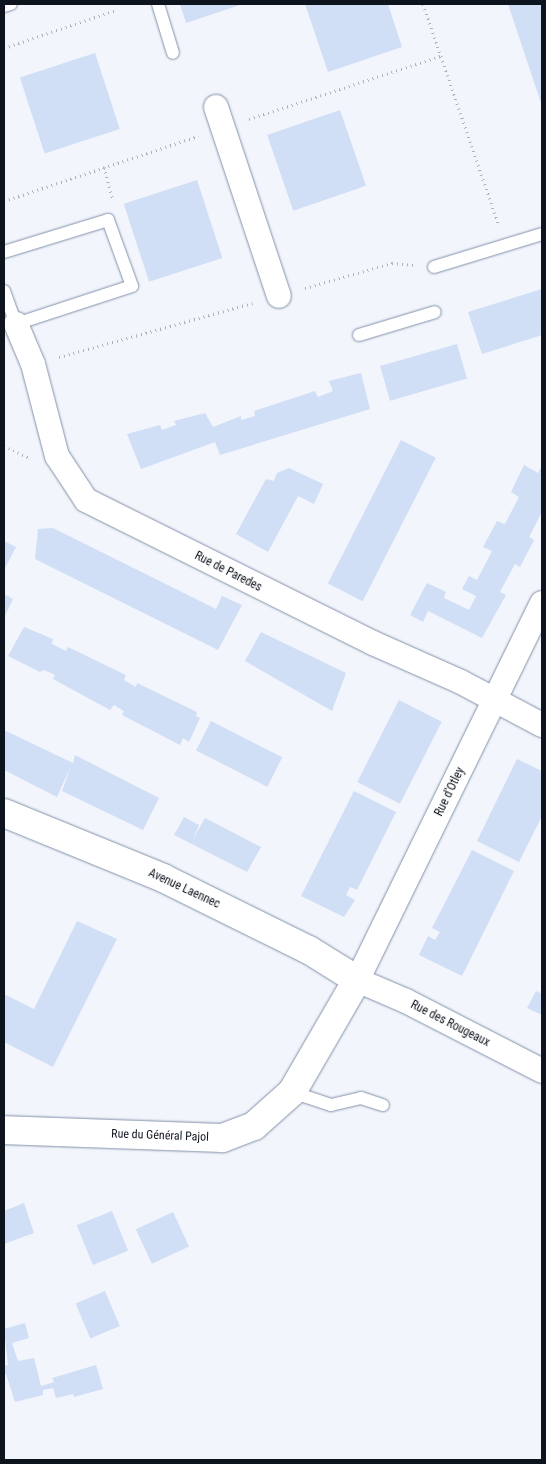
<!DOCTYPE html>
<meta charset="utf-8">
<style>
body{margin:0}
#map{position:relative;width:546px;height:1464px;overflow:hidden;background:#f2f5fb;font-family:"Roboto Condensed",sans-serif}
div>[style]{position:absolute}
.building>*{inset:0;background:#d0def6;transform-origin:0 0}
.path>*{height:3px;margin-top:-1.5px;transform-origin:0;background:repeating-linear-gradient(90deg,#adb1b8 0 1px,transparent 0 5px)}
.roads{filter:drop-shadow(0 0 1px #8291ab) drop-shadow(0 0 1px #8291ab)}
.lane>*{height:12px;margin:-6px;padding:0 6px;transform-origin:6px;border-radius:6px;background:#fff}
.street>*{height:24px;margin:-12px;padding:0 12px;transform-origin:12px;border-radius:12px;background:#fff}
.secondary>*{height:28px;margin:-14px;padding:0 14px;transform-origin:14px;border-radius:14px;background:#fff}
span{translate:-50% -50%;white-space:nowrap;text-align:center;line-height:1.15;-webkit-text-stroke:4px #fff;paint-order:stroke}
.street-label{font-size:12px;color:#0e141d}
.frame{position:absolute;inset:0;border:5px solid #0e141d;pointer-events:none}
</style>
<div id="map">
<div class="building">
<div style="clip-path:polygon(180px 4px,243px 4px,186px 23px)"></div>
<div style="clip-path:polygon(305px 4px,388px 4px,402px 47px,328px 72px)"></div>
<div style="clip-path:polygon(508px 4px,542px 4px,542px 106px)"></div>
<div style="left:95px;top:53px;width:80px;height:79px;rotate:72deg"></div>
<div style="left:340px;top:110px;width:80px;height:77px;rotate:71deg"></div>
<div style="left:197px;top:180px;width:82px;height:77px;rotate:72deg"></div>
<div style="clip-path:polygon(542px 289px,542px 335px,482px 354px,468px 312px)"></div>
<div style="left:457px;top:344px;width:36px;height:80px;rotate:74deg"></div>
<div style="clip-path:polygon(361px 373px,370px 409px,220px 455px,215px 442px,141px 469px,127px 434px,160px 425px,162px 430px,176px 425px,174px 421px,205px 413px,213px 427px,241px 416px,241px 420px,255px 416px,254px 411px,315px 391px,318px 397px,333px 391px,329px 381px)"></div>
<div style="left:401px;top:440px;width:39px;height:161px;rotate:27deg"></div>
<div style="clip-path:polygon(524px 465px,538px 473px,542px 465px,542px 512px,529px 537px,534px 540px,520px 567px,515px 564px,500px 592px,506px 595px,482px 638px,428px 611px,423px 622px,410px 615px,427px 583px,446px 592px,444px 598px,469px 610px,476px 596px,462px 589px,469px 576px,477px 580px,492px 551px,483px 547px,497px 521px,505px 524px,519px 497px,511px 492px)"></div>
<div style="clip-path:polygon(289px 468px,323px 484px,314px 504px,298px 496px,268px 552px,236px 534px,266px 479px,274px 481px,277px 473px)"></div>
<div style="clip-path:polygon(53px 528px,216px 609px,222px 596px,242px 605px,218px 650px,35px 559px,38px 529px)"></div>
<div style="clip-path:polygon(4px 541px,16px 547px,4px 570px)"></div>
<div style="clip-path:polygon(4px 594px,13px 599px,4px 618px)"></div>
<div style="clip-path:polygon(24px 627px,53px 639px,52px 644px,66px 651px,68px 647px,126px 675px,124px 680px,136px 687px,137px 683px,197px 712px,196px 716px,200px 718px,189px 742px,183px 738px,180px 745px,122px 715px,124px 711px,114px 705px,110px 710px,53px 679px,55px 675px,44px 670px,40px 672px,8px 656px)"></div>
<div style="clip-path:polygon(261px 632px,346px 673px,332px 711px,245px 661px)"></div>
<div style="left:399px;top:700px;width:48px;height:92px;rotate:27deg"></div>
<div style="left:211px;top:721px;width:80px;height:33px;rotate:27deg"></div>
<div style="clip-path:polygon(4px 730px,73px 763px,75px 755px,159px 798px,143px 830px,62px 791px,71px 766px,57px 797px,4px 770px)"></div>
<div style="clip-path:polygon(517px 759px,542px 771px,542px 816px,519px 862px,477px 841px)"></div>
<div style="clip-path:polygon(354px 791px,396px 812px,357px 890px,350px 887px,346px 895px,355px 900px,344px 917px,301px 896px)"></div>
<div style="clip-path:polygon(184px 817px,199px 825px,193px 839px,205px 818px,261px 847px,247px 872px,174px 835px)"></div>
<div style="clip-path:polygon(472px 850px,514px 871px,462px 976px,419px 955px,428px 936px,435px 940px,440px 932px,432px 928px)"></div>
<div style="clip-path:polygon(77px 921px,117px 939px,53px 1067px,4px 1042px,4px 994px,34px 1009px)"></div>
<div style="clip-path:polygon(542px 989px,542px 1015px,527px 1008px,536px 991px,540px 993px)"></div>
<div style="clip-path:polygon(24px 1203px,34px 1233px,4px 1244px,4px 1211px)"></div>
<div style="left:112px;top:1211px;width:43px;height:38px;rotate:68deg"></div>
<div style="left:173px;top:1212px;width:38px;height:41px;rotate:65deg"></div>
<div style="left:105px;top:1291px;width:38px;height:32px;rotate:67deg"></div>
<div style="clip-path:polygon(25px 1323px,29px 1338px,12px 1343px,18px 1361px,34px 1358px,41px 1386px,54px 1382px,52px 1378px,96px 1365px,103px 1389px,74px 1397px,73px 1394px,56px 1398px,53px 1388px,43px 1390px,43px 1395px,15px 1402px,6px 1374px,4px 1375px,4px 1366px,8px 1365px,4px 1329px)"></div>
</div>
<div class="path">
<div style="left:423px;top:4px;width:235px;rotate:71.1deg"></div>
<div style="left:4px;top:48px;width:118px;rotate:-18.7deg"></div>
<div style="left:249px;top:119px;width:202px;rotate:-18.2deg"></div>
<div style="left:104px;top:167px;width:34px;rotate:75deg"></div>
<div style="left:4px;top:201px;width:205px;rotate:-18.5deg"></div>
<div style="left:305px;top:288px;width:91px;rotate:-16deg"></div>
<div style="left:392px;top:263px;width:23px;rotate:5deg"></div>
<div style="left:59px;top:357px;width:201px;rotate:-15.6deg"></div>
<div style="left:4px;top:446px;width:29px;rotate:25deg"></div>
</div>
<div class="roads">
<div class="lane">
<div style="left:158px;top:4px;width:51px;rotate:73deg"></div>
<div style="left:4px;top:6px;width:7px;rotate:-16deg"></div>
<div style="left:4px;top:252px;width:109px;rotate:-17.1deg"></div>
<div style="left:108px;top:220px;width:70px;rotate:70deg"></div>
<div style="left:132px;top:286px;width:122px;rotate:161.9deg"></div>
<div style="left:16px;top:324px;width:35px;rotate:-110deg"></div>
<div style="left:434px;top:267px;width:113px;rotate:-17deg"></div>
<div style="left:359px;top:335px;width:79px;rotate:-16.8deg"></div>
<div style="left:292px;top:1092px;width:41px;rotate:18.4deg"></div>
<div style="left:331px;top:1105px;width:31px;rotate:-13deg"></div>
<div style="left:361px;top:1098px;width:23px;rotate:18deg"></div>
</div>
<div class="street">
<div style="left:216px;top:107px;width:199px;rotate:71.6deg"></div>
<div style="left:16px;top:324px;width:43px;rotate:67deg"></div>
<div style="left:33px;top:364px;width:95px;rotate:75.4deg"></div>
<div style="left:57px;top:456px;width:53px;rotate:56.6deg"></div>
<div style="left:86px;top:500px;width:321px;rotate:26.5deg"></div>
<div style="left:373px;top:643px;width:96px;rotate:23.9deg"></div>
<div style="left:461px;top:682px;width:92px;rotate:28deg"></div>
<div style="left:542px;top:603px;width:420px;rotate:116.1deg"></div>
<div style="left:357px;top:980px;width:53px;rotate:23.2deg"></div>
<div style="left:406px;top:1001px;width:153px;rotate:27.2deg"></div>
</div>
<div class="secondary">
<div style="left:4px;top:813px;width:172px;rotate:22.2deg"></div>
<div style="left:163px;top:878px;width:163px;rotate:26.3deg"></div>
<div style="left:309px;top:950px;width:57px;rotate:32deg"></div>
<div style="left:357px;top:980px;width:129px;rotate:120.1deg"></div>
<div style="left:292px;top:1092px;width:51px;rotate:138.2deg"></div>
<div style="left:254px;top:1126px;width:34px;rotate:159deg"></div>
<div style="left:222px;top:1138px;width:218px;rotate:-177.9deg"></div>
</div>
</div>
<div class="street-label">
<span style="left:228px;top:572px;rotate:27deg">Rue de Paredes</span>
<span style="left:450px;top:792px;rotate:-64deg">Rue d'Otley</span>
<span style="left:184px;top:889px;rotate:25deg">Avenue Laennec</span>
<span style="left:450px;top:1024px;rotate:27deg">Rue des Rougeaux</span>
<span style="left:160px;top:1136px;rotate:2deg">Rue du Général Pajol</span>
</div>
<div class="frame"></div>
</div>
